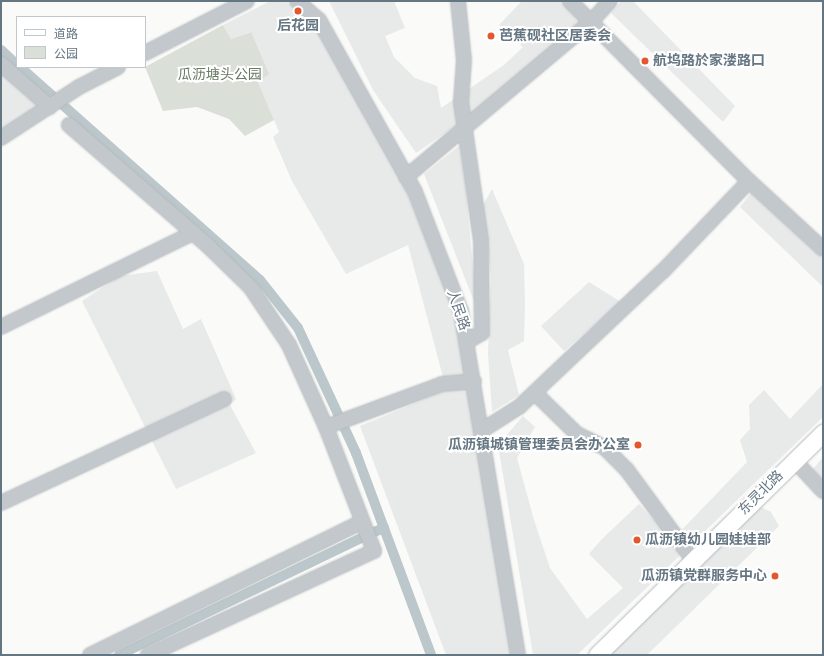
<!DOCTYPE html>
<meta charset="utf-8">
<style>
body{margin:0}
#map{position:relative;width:824px;height:656px;overflow:hidden;background:#fafaf8;font-family:"Fira Sans","Noto Sans SC",sans-serif}
div>[style]{position:absolute}
.built>*{inset:0;background:#e8e9e9}
.green>*{inset:0;background:#dadfd7}
.canal>*{height:10px;margin:-5px;padding:0 5px;transform-origin:5px;border-radius:5px;background:#bbc7cb}
.roads{filter:drop-shadow(0 0 1px #b5babe) drop-shadow(0 0 1px #b5babe)}
.minor>*{height:14px;margin:-7px;padding:0 7px;transform-origin:7px;border-radius:7px;background:#c3c8cc}
.major>*{height:17px;margin:-8.5px;padding:0 8.5px;transform-origin:8.5px;border-radius:8.5px;background:#fff}
.dots>*{width:11px;height:11px;translate:-50% -50%;box-sizing:border-box;border:2px solid #fff;border-radius:50%}
span{translate:-50% -50%;white-space:nowrap;text-align:center;line-height:1.15;-webkit-text-stroke:4px #fff;paint-order:stroke}
.poi-label{font-size:14px;color:#657683;font-weight:700}
.left{translate:0 -50%;text-align:left}
.right{translate:-100% -50%;text-align:right}
.park-label{font-size:14px;color:#687a64}
.street-label{font-size:14px;color:#657683}
.frame{position:absolute;inset:0;border:2px solid #657683;pointer-events:none}
.legend{position:absolute;left:16px;top:16px;width:130px;height:52px;box-sizing:border-box;background:#fff;border:1px solid #c1c8cd;margin:0;padding:5px 7px;list-style:none;font-size:12px;color:#657683}
.legend li{display:flex;align-items:center;gap:8px;height:20px}
.legend b{width:20px;border:1px solid #c1c8cd}
</style>
<div id="map">
<div class="built">
<div style="clip-path:polygon(270px 1px,286px 1px,315px 26px,403px 184px,454px 312px,512px 655px,446px 655px,360px 426px,445px 391px,443px 377px,408px 245px,346px 274px,292px 181px,273px 137px,279px 132px,258px 82px,250px 32px,231px 39px,223px 25px)"></div>
<div style="clip-path:polygon(329px 1px,394px 1px,405px 28px,385px 36px,394px 57px,415px 78px,437px 86px,441px 108px,504px 65px,523px 47px,499px 25px,522px 1px,561px 1px,581px 22px,470px 116px,416px 153px,373px 90px)"></div>
<div style="clip-path:polygon(621px 1px,633px 1px,735px 106px,723px 122px,611px 13px)"></div>
<div style="clip-path:polygon(1px 70px,40px 108px,1px 132px)"></div>
<div style="clip-path:polygon(459px 146px,466px 193px,477px 309px,424px 174px)"></div>
<div style="clip-path:polygon(492px 189px,524px 264px,525px 304px,524px 341px,508px 350px,519px 395px,492px 412px,488px 354px,491px 277px,483px 205px)"></div>
<div style="clip-path:polygon(751px 193px,823px 259px,823px 287px,740px 207px)"></div>
<div style="clip-path:polygon(157px 271px,183px 329px,201px 319px,236px 399px,230px 405px,256px 453px,176px 489px,82px 301px,120px 276px)"></div>
<div style="clip-path:polygon(589px 282px,621px 302px,564px 351px,541px 326px)"></div>
<div style="clip-path:polygon(823px 384px,823px 417px,577px 655px,533px 655px,498px 445px,523px 416px,535px 427px,517px 458px,534px 520px,550px 568px,587px 619px,623px 588px,589px 554px,601px 540px,639px 504px,672px 540px,747px 462px,740px 440px,750px 429px,749px 405px,764px 390px,790px 419px)"></div>
<div style="clip-path:polygon(823px 457px,823px 481px,813px 469px)"></div>
<div style="clip-path:polygon(761px 507px,771px 512px,779px 526px,647px 655px,609px 655px)"></div>
</div>
<div class="green">
<div style="clip-path:polygon(223px 25px,231px 39px,251px 32px,269px 74px,258px 82px,274px 120px,245px 136px,229px 119px,197px 107px,163px 111px,145px 67px)"></div>
</div>
<div class="canal">
<div style="left:1px;top:50px;width:22px;rotate:43deg"></div>
<div style="left:20px;top:67px;width:321px;rotate:41.6deg"></div>
<div style="left:260px;top:280px;width:61px;rotate:51.6deg"></div>
<div style="left:298px;top:328px;width:138px;rotate:65.1deg"></div>
<div style="left:356px;top:453px;width:215px;rotate:69.6deg"></div>
<div style="left:374px;top:532px;width:11px;rotate:-22deg"></div>
<div style="left:119px;top:655px;width:269px;rotate:-25.8deg"></div>
</div>
<div class="roads">
<div class="minor">
<div style="left:297px;top:1px;width:29px;rotate:41deg"></div>
<div style="left:319px;top:20px;width:197px;rotate:60.8deg"></div>
<div style="left:415px;top:192px;width:128px;rotate:68.9deg"></div>
<div style="left:461px;top:311px;width:349px;rotate:80.6deg"></div>
<div style="left:458px;top:1px;width:59px;rotate:84.2deg"></div>
<div style="left:464px;top:60px;width:42px;rotate:94.1deg"></div>
<div style="left:461px;top:102px;width:140px;rotate:81.8deg"></div>
<div style="left:481px;top:241px;width:92px;rotate:89.4deg"></div>
<div style="left:482px;top:333px;width:16px;rotate:150deg"></div>
<div style="left:570px;top:1px;width:254px;rotate:45.2deg"></div>
<div style="left:749px;top:181px;width:100px;rotate:42.6deg"></div>
<div style="left:145px;top:53px;width:114px;rotate:-27deg"></div>
<div style="left:1px;top:64px;width:65px;rotate:41.3deg"></div>
<div style="left:69px;top:125px;width:183px;rotate:41deg"></div>
<div style="left:207px;top:245px;width:62px;rotate:44.3deg"></div>
<div style="left:251px;top:288px;width:69px;rotate:56.3deg"></div>
<div style="left:289px;top:345px;width:90px;rotate:65.7deg"></div>
<div style="left:326px;top:427px;width:133px;rotate:68.8deg"></div>
<div style="left:374px;top:551px;width:249px;rotate:155.3deg"></div>
<div style="left:1px;top:138px;width:93px;rotate:-33.2deg"></div>
<div style="left:79px;top:87px;width:44px;rotate:-27.1deg"></div>
<div style="left:406px;top:177px;width:241px;rotate:-40deg"></div>
<div style="left:591px;top:22px;width:28px;rotate:-48deg"></div>
<div style="left:1px;top:327px;width:214px;rotate:-26.1deg"></div>
<div style="left:535px;top:393px;width:59px;rotate:44.3deg"></div>
<div style="left:577px;top:434px;width:30px;rotate:26deg"></div>
<div style="left:604px;top:447px;width:33px;rotate:45deg"></div>
<div style="left:627px;top:470px;width:112px;rotate:53.7deg"></div>
<div style="left:326px;top:427px;width:124px;rotate:-20.3deg"></div>
<div style="left:442px;top:384px;width:32px;rotate:-5deg"></div>
<div style="left:481px;top:431px;width:45px;rotate:-32.3deg"></div>
<div style="left:519px;top:407px;width:198px;rotate:-43.4deg"></div>
<div style="left:663px;top:271px;width:124px;rotate:-46.3deg"></div>
<div style="left:795px;top:461px;width:41px;rotate:47deg"></div>
<div style="left:1px;top:503px;width:246px;rotate:-25deg"></div>
<div style="left:90px;top:655px;width:303px;rotate:-26.1deg"></div>
</div>
<div class="major">
<div style="left:597px;top:655px;width:317px;rotate:-44.5deg"></div>
</div>
</div>
<div class="dots">
<div style="left:298px;top:11px;background:#e4572e"></div>
<div style="left:491px;top:36px;background:#e4572e"></div>
<div style="left:645px;top:61px;background:#e4572e"></div>
<div style="left:638px;top:445px;background:#e4572e"></div>
<div style="left:637px;top:540px;background:#e4572e"></div>
<div style="left:775px;top:576px;background:#e4572e"></div>
</div>
<div class="poi-label">
<span style="left:298px;top:26px">后花园</span>
<span class="left" style="left:499px;top:36px">芭蕉砚社区居委会</span>
<span class="left" style="left:653px;top:61px">航坞路於家溇路口</span>
<span class="right" style="left:630px;top:445px">瓜沥镇城镇管理委员会办公室</span>
<span class="left" style="left:645px;top:540px">瓜沥镇幼儿园娃娃部</span>
<span class="right" style="left:767px;top:576px">瓜沥镇党群服务中心</span>
</div>
<div class="park-label">
<span style="left:220px;top:75px">瓜沥塘头公园</span>
</div>
<div class="street-label">
<span style="left:458px;top:310px;rotate:71deg">人民路</span>
<span style="left:761px;top:493px;rotate:-45deg">东灵北路</span>
</div>
<div class="frame"></div>
<ul class="legend">
<li><b style="height:5px;background:#fff"></b>道路</li>
<li><b style="height:11px;background:#dadfd7"></b>公园</li>
</ul>
</div>
